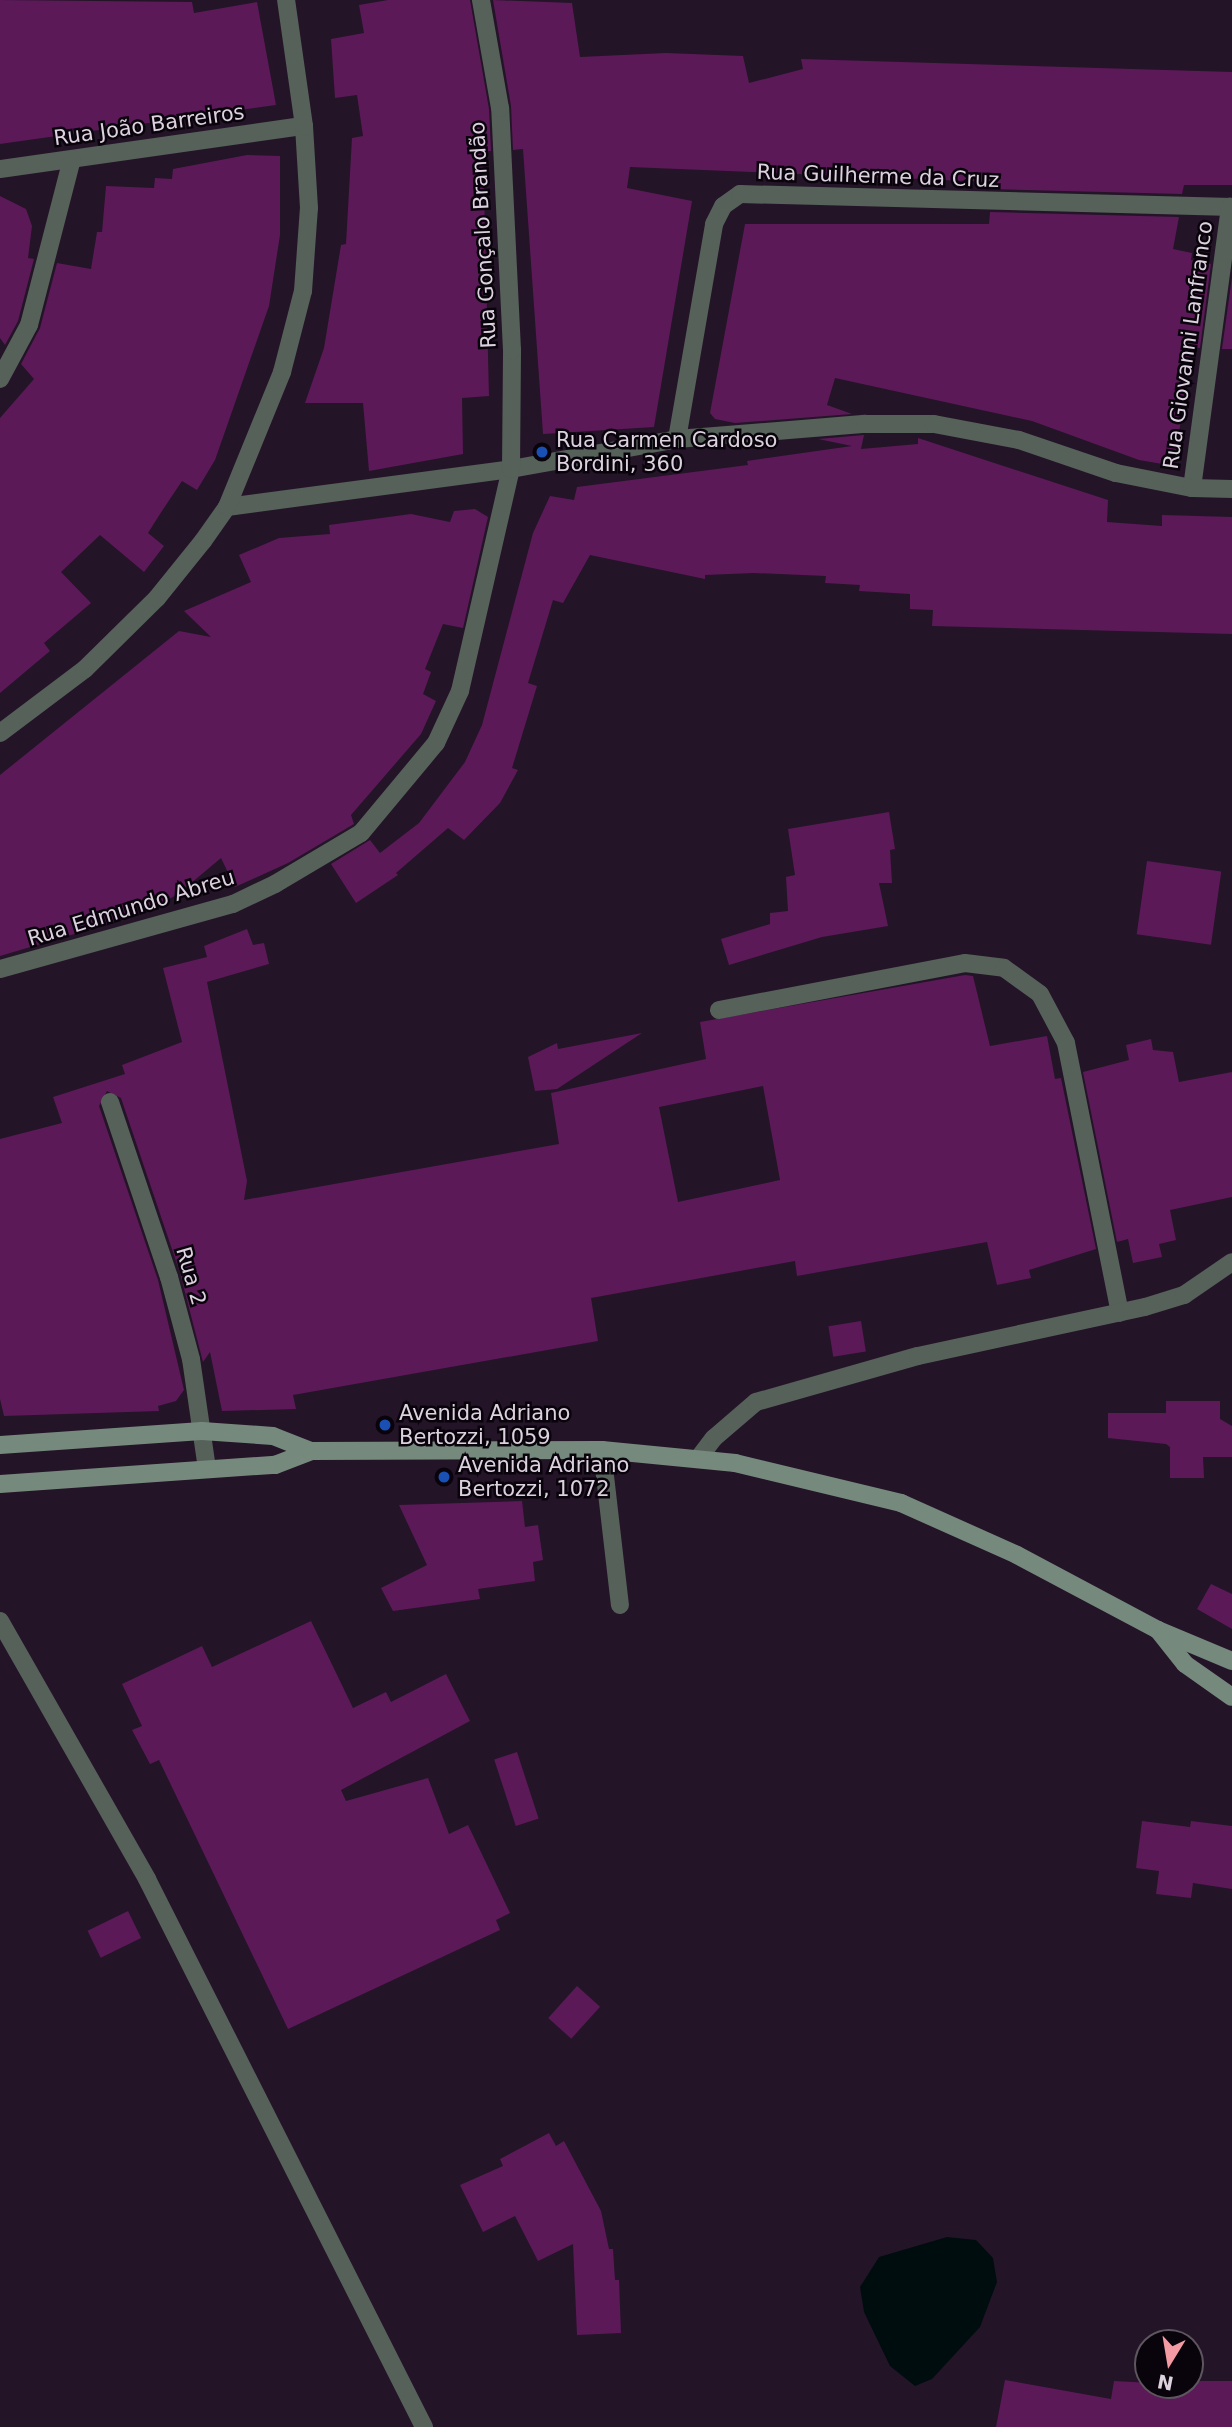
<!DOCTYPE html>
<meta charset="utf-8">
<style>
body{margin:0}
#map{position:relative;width:1232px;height:2427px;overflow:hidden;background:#241427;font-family:"DejaVu Sans",sans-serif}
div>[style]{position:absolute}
.water>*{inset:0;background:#000d0f}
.building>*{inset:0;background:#5b1958;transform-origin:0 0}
.service>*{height:18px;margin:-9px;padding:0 9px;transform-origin:9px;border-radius:9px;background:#556159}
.minor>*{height:18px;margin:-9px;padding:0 9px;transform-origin:9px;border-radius:9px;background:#556159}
.secondary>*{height:18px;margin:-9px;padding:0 9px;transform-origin:9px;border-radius:9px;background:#76897d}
.dots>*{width:19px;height:19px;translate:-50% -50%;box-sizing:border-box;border:4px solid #09040b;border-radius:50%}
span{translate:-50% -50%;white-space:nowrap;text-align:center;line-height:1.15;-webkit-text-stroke:5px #09040b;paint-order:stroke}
.street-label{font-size:21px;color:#dcd1de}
.poi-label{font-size:21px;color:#dcd1de}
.left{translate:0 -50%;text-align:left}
.north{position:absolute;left:1134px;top:2329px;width:70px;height:70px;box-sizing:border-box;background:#09040b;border:2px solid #5d565f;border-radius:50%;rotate:191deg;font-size:19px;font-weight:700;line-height:28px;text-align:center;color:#dcd1de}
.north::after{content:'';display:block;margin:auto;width:24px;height:32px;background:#f49aa3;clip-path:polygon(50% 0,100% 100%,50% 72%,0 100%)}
</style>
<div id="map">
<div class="water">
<div style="clip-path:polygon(947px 2237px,976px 2240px,993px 2258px,997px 2282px,980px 2327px,932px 2379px,915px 2386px,890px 2366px,864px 2312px,860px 2287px,879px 2257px)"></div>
</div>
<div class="building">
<div style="clip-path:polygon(0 0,192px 2px,194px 13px,257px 2px,276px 105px,0 144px)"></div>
<div style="clip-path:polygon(388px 0,470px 0,489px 109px,491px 151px,483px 151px,489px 396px,462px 398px,463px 454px,369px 471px,363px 403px,305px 403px,324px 348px,341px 245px,346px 244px,352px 138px,363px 136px,357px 95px,335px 98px,331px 39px,364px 33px,359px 5px)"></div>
<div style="clip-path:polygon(493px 0,572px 3px,580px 57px,666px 53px,743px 56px,749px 83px,803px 69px,801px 59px,1232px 72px,1232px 185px,1184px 185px,1182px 194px,990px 189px,991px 182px,630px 167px,627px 188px,692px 201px,654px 427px,543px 434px,523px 149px,513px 150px,511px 106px)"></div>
<div style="clip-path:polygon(247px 155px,280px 156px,280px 235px,269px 306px,215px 460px,197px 490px,182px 481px,160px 514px,148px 533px,164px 546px,144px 572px,100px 535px,61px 572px,91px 603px,44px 643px,50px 651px,0 693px,0 418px,34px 379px,21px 364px,40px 328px,57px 263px,91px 269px,97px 232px,102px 232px,106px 186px,154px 188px,155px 178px,172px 179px,173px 169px)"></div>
<div style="clip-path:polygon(0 196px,26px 209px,32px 226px,28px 258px,34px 259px,18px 321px,5px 345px,0 338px)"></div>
<div style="clip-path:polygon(990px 212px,1179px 217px,1173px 249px,1192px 253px,1191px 260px,1211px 264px,1200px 348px,1192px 347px,1174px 466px,1139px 460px,1032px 421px,835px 378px,827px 405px,852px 414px,735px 423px,715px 419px,710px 413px,745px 224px,989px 224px)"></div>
<div style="clip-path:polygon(1232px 277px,1232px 349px,1222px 349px)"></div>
<div style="clip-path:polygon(864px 435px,861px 449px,918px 444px,918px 438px,1108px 500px,1107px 522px,1162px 526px,1162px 515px,1232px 517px,1232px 634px,932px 626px,933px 610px,910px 609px,910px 594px,859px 591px,860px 585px,825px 583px,826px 576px,754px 573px,705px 575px,705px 579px,590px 555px,563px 603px,553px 600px,528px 683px,537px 686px,512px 768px,518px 770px,500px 803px,464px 840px,448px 828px,396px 873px,398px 875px,356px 903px,331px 864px,370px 840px,380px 853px,419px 823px,465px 762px,482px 725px,533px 533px,550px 496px,574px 500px,577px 487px,748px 465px,747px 461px,852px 446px,818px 439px)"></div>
<div style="clip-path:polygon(475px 509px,488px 517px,463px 628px,443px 624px,425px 669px,431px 672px,423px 694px,436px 701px,421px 734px,351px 815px,354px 824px,288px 863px,235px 887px,221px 858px,178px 894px,149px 910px,140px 899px,115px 922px,0 956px,0 775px,179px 631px,211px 637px,184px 611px,251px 582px,239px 555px,279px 538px,330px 534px,329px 525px,411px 514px,450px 522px,454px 511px)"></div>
<div style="clip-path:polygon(889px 812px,895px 849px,890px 850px,892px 883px,879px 883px,888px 926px,822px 937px,729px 965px,721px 939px,770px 924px,770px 913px,788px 911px,786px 877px,795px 875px,788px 829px)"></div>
<div style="left:1147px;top:861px;width:75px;height:74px;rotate:8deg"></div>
<div style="clip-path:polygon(evenodd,247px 929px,253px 945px,264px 943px,269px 964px,207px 982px,247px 1181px,244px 1200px,559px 1144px,551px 1093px,706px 1059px,700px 1022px,965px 975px,973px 976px,990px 1046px,1047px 1036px,1055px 1079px,1061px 1078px,1096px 1249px,1029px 1270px,1031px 1278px,997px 1285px,987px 1242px,797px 1276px,795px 1261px,591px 1298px,598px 1341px,293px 1395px,296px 1409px,222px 1411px,210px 1352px,203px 1362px,180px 1273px,121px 1098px,107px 1091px,99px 1106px,158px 1280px,184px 1390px,176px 1401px,158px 1406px,159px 1411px,4px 1416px,0 1399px,0 1139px,62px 1123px,53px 1097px,125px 1074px,122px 1065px,182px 1042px,163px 968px,207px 957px,204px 946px,247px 929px,763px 1086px,780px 1180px,678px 1202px,659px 1107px,763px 1086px)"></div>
<div style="clip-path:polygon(642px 1033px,557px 1089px,535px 1091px,528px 1057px,557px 1043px,558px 1049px)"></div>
<div style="clip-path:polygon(1151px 1039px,1153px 1050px,1173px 1052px,1179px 1082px,1232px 1072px,1232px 1197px,1170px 1210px,1176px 1240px,1159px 1244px,1162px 1257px,1133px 1263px,1128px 1239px,1117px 1242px,1083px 1072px,1129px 1060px,1126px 1045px)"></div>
<div style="left:861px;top:1321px;width:31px;height:33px;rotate:81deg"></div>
<div style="clip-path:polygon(1166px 1401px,1220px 1401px,1220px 1419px,1232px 1426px,1232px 1457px,1203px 1457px,1204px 1478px,1170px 1478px,1170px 1447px,1166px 1444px,1108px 1438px,1108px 1413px,1166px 1413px)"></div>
<div style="clip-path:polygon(522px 1501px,525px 1527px,538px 1525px,543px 1560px,533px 1562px,535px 1581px,478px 1589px,480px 1599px,393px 1611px,381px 1588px,427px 1565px,399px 1505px)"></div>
<div style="clip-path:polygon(1211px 1584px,1232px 1594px,1232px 1629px,1197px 1609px)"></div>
<div style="clip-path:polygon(311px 1621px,353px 1708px,386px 1692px,391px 1702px,446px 1674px,470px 1721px,341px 1790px,346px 1801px,428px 1778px,449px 1834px,468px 1825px,510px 1913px,496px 1920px,500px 1930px,288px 2029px,159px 1760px,150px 1764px,132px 1730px,142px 1726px,122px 1684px,202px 1646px,212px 1667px)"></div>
<div style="left:517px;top:1752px;width:70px;height:24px;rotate:72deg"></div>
<div style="clip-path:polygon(1142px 1821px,1190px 1827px,1191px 1821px,1232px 1826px,1232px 1889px,1193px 1883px,1191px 1898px,1156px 1894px,1159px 1871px,1136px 1868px)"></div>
<div style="left:128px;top:1911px;width:30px;height:45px;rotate:64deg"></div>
<div style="left:577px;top:1986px;width:31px;height:43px;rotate:42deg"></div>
<div style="clip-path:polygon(549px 2133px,556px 2146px,564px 2141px,601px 2211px,609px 2249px,613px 2249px,615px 2280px,619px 2280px,621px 2333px,577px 2335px,573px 2244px,538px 2261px,515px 2216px,483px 2232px,460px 2185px,503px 2166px,500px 2159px)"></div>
<div style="clip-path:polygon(1005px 2380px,1111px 2399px,1114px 2381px,1190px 2385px,1190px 2381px,1232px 2381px,1232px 2427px,996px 2427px)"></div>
</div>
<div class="service">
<div style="left:719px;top:1010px;width:250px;rotate:-10.8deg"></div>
<div style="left:965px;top:963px;width:39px;rotate:7deg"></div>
<div style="left:1004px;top:968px;width:44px;rotate:35.8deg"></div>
<div style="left:1040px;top:994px;width:55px;rotate:62deg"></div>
<div style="left:1066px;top:1043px;width:275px;rotate:78.7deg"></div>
<div style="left:602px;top:1450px;width:156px;rotate:83.4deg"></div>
<div style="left:698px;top:1459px;width:26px;rotate:-53deg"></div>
<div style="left:714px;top:1438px;width:55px;rotate:-40.6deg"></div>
<div style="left:756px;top:1402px;width:168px;rotate:-15.9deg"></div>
<div style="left:918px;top:1356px;width:232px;rotate:-12.2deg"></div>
<div style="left:1145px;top:1307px;width:41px;rotate:-17.1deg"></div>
<div style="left:1184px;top:1295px;width:58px;rotate:-34.5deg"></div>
<div style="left:0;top:1621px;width:297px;rotate:60.3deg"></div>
<div style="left:147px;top:1879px;width:614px;rotate:63.18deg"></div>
</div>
<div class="minor">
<div style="left:0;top:169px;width:307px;rotate:-8.1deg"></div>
<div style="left:0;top:379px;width:61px;rotate:-61.8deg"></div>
<div style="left:29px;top:325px;width:171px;rotate:-75.5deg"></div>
<div style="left:677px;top:439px;width:218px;rotate:-80.2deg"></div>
<div style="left:714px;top:224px;width:20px;rotate:-63deg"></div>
<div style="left:723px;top:206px;width:21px;rotate:-35deg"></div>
<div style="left:740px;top:194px;width:492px;rotate:1.5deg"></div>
<div style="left:1192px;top:488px;width:284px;rotate:-82.3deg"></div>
<div style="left:227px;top:507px;width:287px;rotate:-7.6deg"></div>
<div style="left:511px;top:469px;width:169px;rotate:-10.2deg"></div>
<div style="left:677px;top:439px;width:189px;rotate:-4.6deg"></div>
<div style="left:865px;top:424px;width:69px"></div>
<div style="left:934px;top:424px;width:86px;rotate:10.7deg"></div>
<div style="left:1019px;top:440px;width:102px;rotate:18.8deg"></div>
<div style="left:1116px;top:473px;width:77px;rotate:11.2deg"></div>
<div style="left:1192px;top:488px;width:40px;rotate:1.4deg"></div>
<div style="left:0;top:733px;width:106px;rotate:-37deg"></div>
<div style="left:85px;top:669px;width:101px;rotate:-44.6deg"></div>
<div style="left:157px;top:598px;width:73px;rotate:-51.1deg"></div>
<div style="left:203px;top:541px;width:42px;rotate:-54.8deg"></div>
<div style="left:227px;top:507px;width:146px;rotate:-67.8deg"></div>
<div style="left:282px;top:372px;width:84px;rotate:-75.5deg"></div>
<div style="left:303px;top:291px;width:83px;rotate:-85.9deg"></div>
<div style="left:309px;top:208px;width:82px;rotate:-93.5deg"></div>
<div style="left:304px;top:126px;width:127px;rotate:-98.1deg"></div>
<div style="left:0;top:969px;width:242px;rotate:-15.6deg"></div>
<div style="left:233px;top:904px;width:47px;rotate:-25.5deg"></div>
<div style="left:275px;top:884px;width:100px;rotate:-30.7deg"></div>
<div style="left:361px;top:833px;width:117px;rotate:-50.2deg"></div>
<div style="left:436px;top:743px;width:57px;rotate:-65.2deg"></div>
<div style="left:460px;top:691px;width:228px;rotate:-77.1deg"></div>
<div style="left:511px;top:469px;width:119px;rotate:-89.5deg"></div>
<div style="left:512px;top:350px;width:242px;rotate:-92.8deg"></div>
<div style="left:500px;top:108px;width:110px;rotate:-100deg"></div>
<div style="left:110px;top:1102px;width:185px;rotate:71.4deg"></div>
<div style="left:169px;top:1277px;width:85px;rotate:75deg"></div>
<div style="left:191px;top:1359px;width:111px;rotate:81.7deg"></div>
</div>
<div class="secondary">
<div style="left:0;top:1445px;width:202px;rotate:-4deg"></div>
<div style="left:202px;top:1431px;width:71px;rotate:4deg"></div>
<div style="left:273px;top:1436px;width:41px;rotate:21.5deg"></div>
<div style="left:0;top:1484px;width:276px;rotate:-4deg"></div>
<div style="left:275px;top:1465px;width:39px;rotate:-21deg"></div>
<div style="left:311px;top:1451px;width:291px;rotate:-0.2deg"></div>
<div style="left:602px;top:1450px;width:134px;rotate:5.6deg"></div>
<div style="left:735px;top:1463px;width:171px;rotate:13.5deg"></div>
<div style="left:901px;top:1503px;width:127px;rotate:24.1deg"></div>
<div style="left:1017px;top:1555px;width:160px;rotate:28deg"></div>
<div style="left:1158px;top:1630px;width:80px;rotate:22.7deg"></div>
<div style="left:1158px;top:1630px;width:43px;rotate:51.5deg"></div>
<div style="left:1185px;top:1664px;width:57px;rotate:35.1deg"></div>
</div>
<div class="dots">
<div style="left:542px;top:452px;background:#1a4fb4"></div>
<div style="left:385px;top:1425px;background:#1a4fb4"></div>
<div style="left:444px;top:1477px;background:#1a4fb4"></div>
</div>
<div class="street-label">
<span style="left:149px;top:125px;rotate:-8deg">Rua João Barreiros</span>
<span style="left:878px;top:176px;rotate:2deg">Rua Guilherme da Cruz</span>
<span style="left:483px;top:235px;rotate:-93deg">Rua Gonçalo Brandão</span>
<span style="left:1188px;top:345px;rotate:-82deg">Rua Giovanni Lanfranco</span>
<span style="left:131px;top:908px;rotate:-17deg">Rua Edmundo Abreu</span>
<span style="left:191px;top:1276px;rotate:74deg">Rua 2</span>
</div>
<div class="poi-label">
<span class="left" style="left:556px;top:452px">Rua Carmen Cardoso<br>Bordini, 360</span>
<span class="left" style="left:399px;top:1425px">Avenida Adriano<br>Bertozzi, 1059</span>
<span class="left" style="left:458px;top:1477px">Avenida Adriano<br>Bertozzi, 1072</span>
</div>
<div class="north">N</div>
</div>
